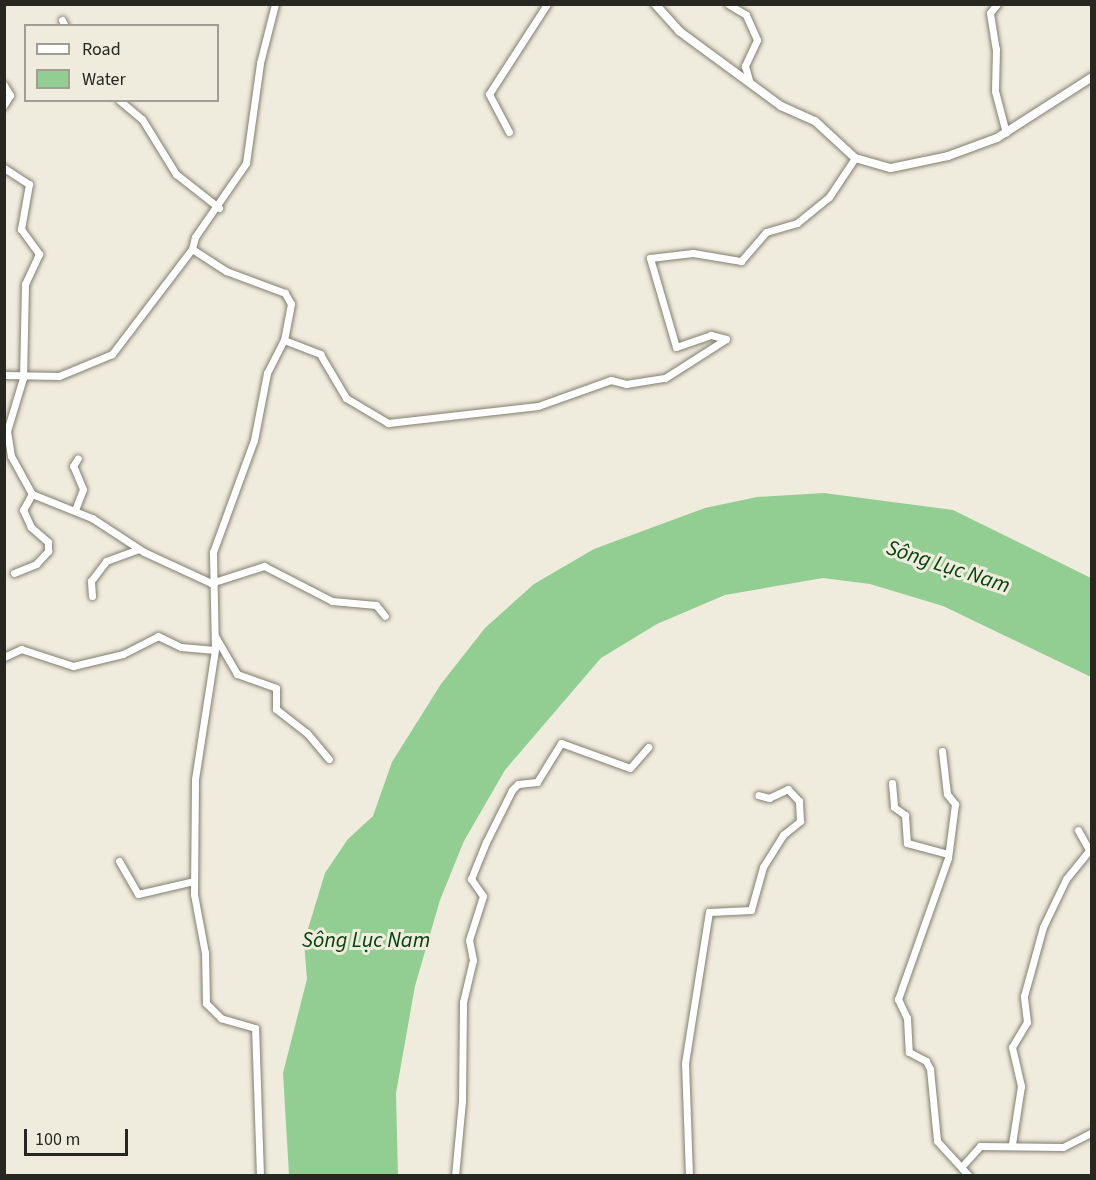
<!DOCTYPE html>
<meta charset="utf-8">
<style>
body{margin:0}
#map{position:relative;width:1096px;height:1180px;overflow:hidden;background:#f0ecdd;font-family:"Source Sans 3",sans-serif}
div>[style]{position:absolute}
.water>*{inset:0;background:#92cd92}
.roads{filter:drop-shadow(0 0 2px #817e70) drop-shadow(0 0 2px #817e70)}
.minor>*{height:7px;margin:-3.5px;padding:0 3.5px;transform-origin:3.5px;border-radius:3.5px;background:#fff}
.tertiary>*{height:8px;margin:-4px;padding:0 4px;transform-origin:4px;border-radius:4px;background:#fff}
span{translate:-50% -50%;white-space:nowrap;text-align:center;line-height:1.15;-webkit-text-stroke:6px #f0ecdd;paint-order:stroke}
.water-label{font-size:22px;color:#00430a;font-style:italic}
.frame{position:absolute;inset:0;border:6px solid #272621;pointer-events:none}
.legend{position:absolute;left:24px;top:24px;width:195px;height:78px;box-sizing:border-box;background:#f0ecdd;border:2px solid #a09d92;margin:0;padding:8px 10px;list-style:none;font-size:18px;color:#272621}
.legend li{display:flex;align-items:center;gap:12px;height:30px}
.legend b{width:30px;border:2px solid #a09d92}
.scale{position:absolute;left:24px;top:1129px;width:104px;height:27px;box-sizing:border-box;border:3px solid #272621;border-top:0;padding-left:8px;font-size:18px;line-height:21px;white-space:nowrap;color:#272621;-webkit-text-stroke:4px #f0ecdd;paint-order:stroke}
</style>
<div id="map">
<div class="water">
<div style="clip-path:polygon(824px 493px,953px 510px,1091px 578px,1091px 677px,943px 606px,870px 584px,823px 578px,725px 595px,657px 624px,601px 658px,505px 770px,464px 841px,440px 900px,415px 986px,396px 1093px,398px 1175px,289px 1175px,283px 1073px,307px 979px,304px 942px,325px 873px,348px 839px,373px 816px,392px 762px,441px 684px,485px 628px,534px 584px,594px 549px,705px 508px,757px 497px)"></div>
</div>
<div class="roads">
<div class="minor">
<div style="left:728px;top:4px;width:21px;rotate:31deg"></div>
<div style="left:746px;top:15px;width:27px;rotate:66deg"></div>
<div style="left:757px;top:40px;width:29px;rotate:115deg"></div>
<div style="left:745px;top:66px;width:15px;rotate:74deg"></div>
<div style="left:997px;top:4px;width:11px;rotate:128deg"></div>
<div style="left:990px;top:13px;width:36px;rotate:81deg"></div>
<div style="left:996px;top:49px;width:42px;rotate:91.4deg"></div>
<div style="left:995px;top:91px;width:43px;rotate:75.3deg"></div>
<div style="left:62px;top:20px;width:7px;rotate:63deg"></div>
<div style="left:4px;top:85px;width:12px;rotate:59deg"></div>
<div style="left:10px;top:95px;width:12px;rotate:121deg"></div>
<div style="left:119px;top:100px;width:30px;rotate:40deg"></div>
<div style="left:142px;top:119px;width:65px;rotate:58.3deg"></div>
<div style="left:176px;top:174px;width:55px;rotate:38.3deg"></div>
<div style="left:509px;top:132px;width:43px;rotate:-117.8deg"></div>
<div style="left:489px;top:94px;width:107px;rotate:-57.2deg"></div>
<div style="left:4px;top:168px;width:30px;rotate:33deg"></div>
<div style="left:29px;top:184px;width:46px;rotate:100.1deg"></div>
<div style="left:21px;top:229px;width:31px;rotate:54deg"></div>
<div style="left:39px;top:254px;width:33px;rotate:115deg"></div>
<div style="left:25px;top:284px;width:94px;rotate:91.2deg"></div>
<div style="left:23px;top:378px;width:55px;rotate:106.8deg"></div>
<div style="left:7px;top:431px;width:25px;rotate:81deg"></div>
<div style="left:11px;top:456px;width:43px;rotate:61.1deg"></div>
<div style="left:32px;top:494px;width:65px;rotate:21.8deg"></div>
<div style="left:92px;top:518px;width:62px;rotate:33.2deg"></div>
<div style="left:144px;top:552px;width:74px;rotate:24.8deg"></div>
<div style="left:211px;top:583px;width:56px;rotate:-17.8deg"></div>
<div style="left:264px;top:566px;width:76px;rotate:27.2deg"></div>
<div style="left:332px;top:601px;width:44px;rotate:5.2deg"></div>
<div style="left:376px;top:605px;width:14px;rotate:51deg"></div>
<div style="left:284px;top:340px;width:39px;rotate:21deg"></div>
<div style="left:320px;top:354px;width:51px;rotate:59.4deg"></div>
<div style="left:346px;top:398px;width:49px;rotate:30.8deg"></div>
<div style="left:388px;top:423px;width:151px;rotate:-6.5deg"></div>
<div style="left:538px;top:406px;width:77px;rotate:-19.6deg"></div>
<div style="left:611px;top:380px;width:16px;rotate:15deg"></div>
<div style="left:626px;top:384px;width:39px;rotate:-9deg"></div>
<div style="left:665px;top:378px;width:72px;rotate:-32.6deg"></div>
<div style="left:726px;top:339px;width:16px;rotate:-165deg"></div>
<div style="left:711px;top:335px;width:37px;rotate:161deg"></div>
<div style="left:676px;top:347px;width:93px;rotate:-106.3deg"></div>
<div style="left:650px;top:258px;width:43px;rotate:-6.6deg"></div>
<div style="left:693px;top:253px;width:49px;rotate:9.5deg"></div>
<div style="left:741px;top:261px;width:38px;rotate:-49deg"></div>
<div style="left:766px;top:232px;width:32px;rotate:-16deg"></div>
<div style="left:797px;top:223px;width:41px;rotate:-39.1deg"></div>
<div style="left:829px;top:197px;width:47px;rotate:-56.3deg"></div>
<div style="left:4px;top:375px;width:55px;rotate:1deg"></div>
<div style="left:59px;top:376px;width:57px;rotate:-22.5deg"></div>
<div style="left:112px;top:354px;width:132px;rotate:-52.7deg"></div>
<div style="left:75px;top:510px;width:22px;rotate:-69deg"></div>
<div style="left:83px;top:489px;width:25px;rotate:-113deg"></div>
<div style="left:73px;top:466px;width:9px;rotate:-58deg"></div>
<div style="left:14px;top:573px;width:24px;rotate:-22deg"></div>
<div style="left:36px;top:564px;width:18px;rotate:-47deg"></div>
<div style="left:48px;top:551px;width:9px;rotate:-90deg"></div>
<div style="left:48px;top:542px;width:23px;rotate:-139deg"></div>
<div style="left:31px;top:527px;width:19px;rotate:-115deg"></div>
<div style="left:23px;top:510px;width:18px;rotate:-61deg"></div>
<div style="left:92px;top:596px;width:15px;rotate:-94deg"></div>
<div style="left:91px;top:581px;width:25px;rotate:-53deg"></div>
<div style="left:106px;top:561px;width:35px;rotate:-20deg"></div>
<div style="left:215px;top:636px;width:44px;rotate:59.9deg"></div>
<div style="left:237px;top:674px;width:41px;rotate:19.7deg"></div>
<div style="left:276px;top:688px;width:21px;rotate:90deg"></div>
<div style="left:276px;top:709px;width:39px;rotate:38deg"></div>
<div style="left:307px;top:733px;width:34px;rotate:50deg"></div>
<div style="left:4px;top:657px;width:19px;rotate:-25deg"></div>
<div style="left:21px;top:649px;width:55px;rotate:18.1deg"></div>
<div style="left:73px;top:666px;width:51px;rotate:-13.5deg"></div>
<div style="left:123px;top:654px;width:39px;rotate:-27deg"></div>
<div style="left:158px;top:636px;width:25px;rotate:26deg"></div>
<div style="left:181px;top:647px;width:34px;rotate:5deg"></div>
<div style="left:942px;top:751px;width:43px;rotate:83.4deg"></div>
<div style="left:947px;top:794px;width:13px;rotate:51deg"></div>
<div style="left:955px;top:804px;width:54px;rotate:97.4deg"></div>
<div style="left:948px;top:858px;width:150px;rotate:109.5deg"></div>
<div style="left:898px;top:999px;width:21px;rotate:65deg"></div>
<div style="left:907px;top:1018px;width:34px;rotate:87deg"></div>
<div style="left:909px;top:1052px;width:19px;rotate:28deg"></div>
<div style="left:926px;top:1061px;width:9px;rotate:63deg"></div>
<div style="left:930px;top:1069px;width:72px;rotate:84.4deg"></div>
<div style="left:937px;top:1141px;width:47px;rotate:47.6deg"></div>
<div style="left:892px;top:783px;width:24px;rotate:85deg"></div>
<div style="left:894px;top:807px;width:14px;rotate:36deg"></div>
<div style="left:905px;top:815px;width:28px;rotate:86deg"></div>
<div style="left:907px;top:843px;width:42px;rotate:15deg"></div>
<div style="left:1078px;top:830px;width:25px;rotate:61deg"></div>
<div style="left:119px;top:861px;width:38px;rotate:60deg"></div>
<div style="left:138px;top:894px;width:57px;rotate:-13.1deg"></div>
<div style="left:1012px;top:1144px;width:59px;rotate:-81.2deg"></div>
<div style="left:1021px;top:1086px;width:40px;rotate:-103deg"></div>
<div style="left:1012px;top:1047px;width:29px;rotate:-59deg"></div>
<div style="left:1027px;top:1022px;width:26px;rotate:-97deg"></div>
<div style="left:1024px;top:996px;width:72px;rotate:-74.6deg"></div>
<div style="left:1043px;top:927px;width:53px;rotate:-64.4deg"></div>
<div style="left:1066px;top:879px;width:35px;rotate:-51deg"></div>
<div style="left:964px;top:1164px;width:24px;rotate:-48deg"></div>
<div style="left:980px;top:1146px;width:83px;rotate:0.7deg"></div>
<div style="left:1063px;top:1147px;width:33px;rotate:-27deg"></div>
<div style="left:260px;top:1176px;width:148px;rotate:-91.9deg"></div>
<div style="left:255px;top:1028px;width:35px;rotate:-164deg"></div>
<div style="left:221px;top:1018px;width:21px;rotate:-135deg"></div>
<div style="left:206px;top:1003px;width:50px;rotate:-91.1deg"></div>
<div style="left:205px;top:953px;width:60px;rotate:-100.6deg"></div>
<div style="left:194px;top:894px;width:115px;rotate:-89.5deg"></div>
<div style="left:195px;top:779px;width:131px;rotate:-81.2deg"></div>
<div style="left:215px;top:650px;width:98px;rotate:-91.2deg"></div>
<div style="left:213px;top:552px;width:119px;rotate:-69.9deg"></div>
<div style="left:254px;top:440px;width:68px;rotate:-79deg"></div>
<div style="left:267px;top:373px;width:37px;rotate:-63deg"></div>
<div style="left:284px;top:340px;width:37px;rotate:-79deg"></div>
<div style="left:291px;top:304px;width:13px;rotate:-119deg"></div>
<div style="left:285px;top:293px;width:63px;rotate:-159.6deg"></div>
<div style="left:226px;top:271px;width:40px;rotate:-147.1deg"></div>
<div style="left:192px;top:249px;width:12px;rotate:-76deg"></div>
<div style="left:195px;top:237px;width:90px;rotate:-55.4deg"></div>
<div style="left:246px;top:163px;width:101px;rotate:-82deg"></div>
<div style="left:260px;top:63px;width:61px;rotate:-75.7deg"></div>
<div style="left:455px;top:1176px;width:75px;rotate:-84.7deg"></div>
<div style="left:462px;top:1101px;width:99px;rotate:-89.4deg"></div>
<div style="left:463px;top:1002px;width:43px;rotate:-76.6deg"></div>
<div style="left:473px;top:960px;width:20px;rotate:-101deg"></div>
<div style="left:469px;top:940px;width:46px;rotate:-72.3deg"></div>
<div style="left:483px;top:896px;width:21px;rotate:-125deg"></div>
<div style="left:471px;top:879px;width:40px;rotate:-68deg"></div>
<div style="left:486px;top:842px;width:58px;rotate:-63.4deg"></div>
<div style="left:512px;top:790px;width:8px;rotate:-45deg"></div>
<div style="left:518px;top:784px;width:19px;rotate:-6deg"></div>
<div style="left:537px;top:782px;width:46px;rotate:-58.4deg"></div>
<div style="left:561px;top:743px;width:73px;rotate:19.9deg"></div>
<div style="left:630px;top:768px;width:28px;rotate:-49deg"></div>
<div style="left:689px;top:1176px;width:113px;rotate:-92deg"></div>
<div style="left:685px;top:1063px;width:153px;rotate:-81deg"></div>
<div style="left:709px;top:912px;width:42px;rotate:-2.7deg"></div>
<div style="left:751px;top:910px;width:45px;rotate:-74.4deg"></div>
<div style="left:763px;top:867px;width:38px;rotate:-58deg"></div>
<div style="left:783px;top:835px;width:22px;rotate:-39deg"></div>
<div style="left:800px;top:821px;width:20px;rotate:-93deg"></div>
<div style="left:799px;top:801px;width:16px;rotate:-133deg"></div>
<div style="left:788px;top:789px;width:21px;rotate:155deg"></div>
<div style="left:769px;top:798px;width:11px;rotate:-165deg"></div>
</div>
<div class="tertiary">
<div style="left:655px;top:4px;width:36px;rotate:48deg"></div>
<div style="left:679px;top:31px;width:127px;rotate:36.3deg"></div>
<div style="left:781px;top:106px;width:37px;rotate:24deg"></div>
<div style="left:815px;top:121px;width:54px;rotate:42.8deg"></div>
<div style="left:855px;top:158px;width:37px;rotate:16deg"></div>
<div style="left:891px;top:168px;width:58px;rotate:-11.9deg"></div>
<div style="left:948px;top:156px;width:52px;rotate:-20.2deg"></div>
<div style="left:997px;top:138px;width:113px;rotate:-32.7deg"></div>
</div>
</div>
<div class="water-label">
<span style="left:948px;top:567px;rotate:18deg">Sông Lục Nam</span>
<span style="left:366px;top:941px">Sông Lục Nam</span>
</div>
<div class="frame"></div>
<ul class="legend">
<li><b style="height:8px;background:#fff"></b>Road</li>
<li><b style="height:16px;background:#92cd92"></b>Water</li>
</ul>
<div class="scale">100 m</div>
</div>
